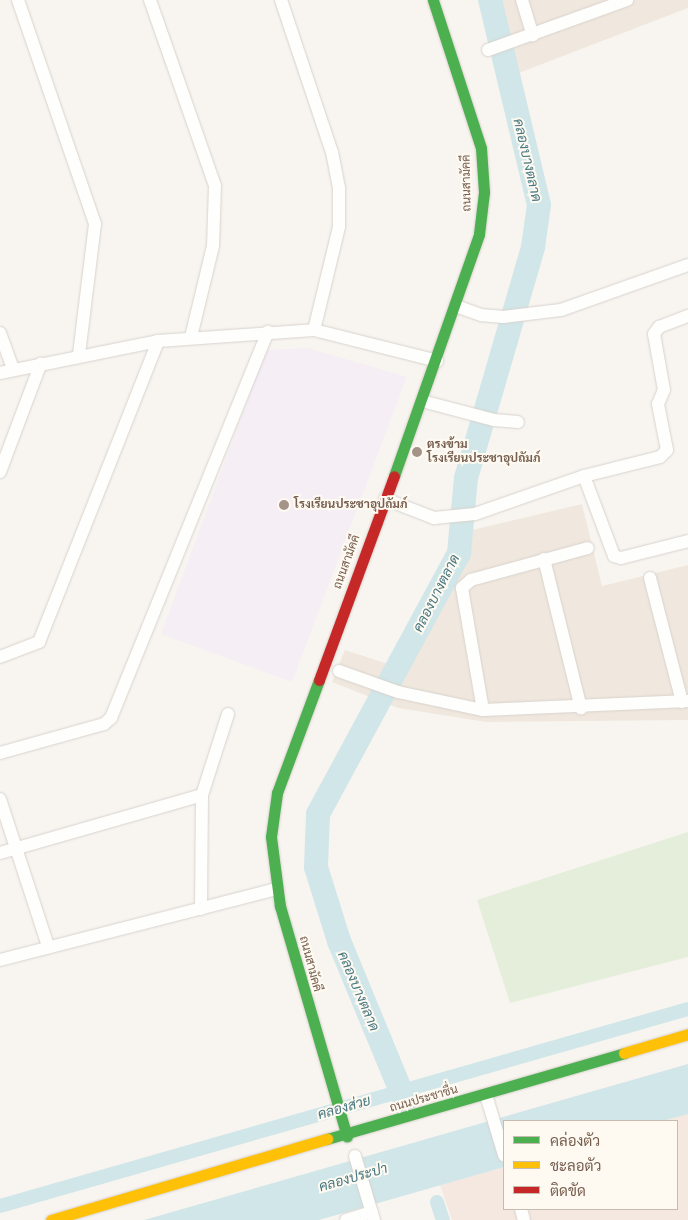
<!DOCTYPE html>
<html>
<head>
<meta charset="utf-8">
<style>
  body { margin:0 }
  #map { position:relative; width:688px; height:1220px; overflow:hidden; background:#f8f5f0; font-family:Roboto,Sarabun,sans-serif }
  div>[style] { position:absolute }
  .residential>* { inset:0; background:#f0e8de }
  .commercial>* { inset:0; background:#f5e8e1 }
  .education>* { inset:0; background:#f5eef5 }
  .green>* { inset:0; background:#e5eedb }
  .water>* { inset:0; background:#d1e6e8 }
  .canal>* { height:14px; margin:-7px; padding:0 7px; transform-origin:7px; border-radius:7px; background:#d1e6e8 }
  .river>* { height:24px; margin:-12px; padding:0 12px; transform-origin:12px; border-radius:12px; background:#d1e6e8 }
  .roads { filter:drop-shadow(0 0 1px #d8d2cd) drop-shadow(0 0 1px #d8d2cd) }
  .street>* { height:12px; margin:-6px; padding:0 6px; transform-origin:6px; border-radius:6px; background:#fefefd }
  .fast>* { height:11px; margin:-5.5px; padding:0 5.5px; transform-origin:5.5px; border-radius:5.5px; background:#4caf50 }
  .slow>* { height:11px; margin:-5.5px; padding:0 5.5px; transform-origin:5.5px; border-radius:5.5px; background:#ffc107 }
  .jam>* { height:11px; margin:-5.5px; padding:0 5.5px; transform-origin:5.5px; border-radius:5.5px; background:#c62828 }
  .dots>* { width:14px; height:14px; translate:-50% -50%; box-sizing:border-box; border:2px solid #fefaf2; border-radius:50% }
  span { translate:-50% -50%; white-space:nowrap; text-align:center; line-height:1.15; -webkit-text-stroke:4px #fefaf2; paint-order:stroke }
  .street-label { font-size:12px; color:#765e4f }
  .poi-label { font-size:12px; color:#765e4f; font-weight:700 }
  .left { translate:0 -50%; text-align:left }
  .water-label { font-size:14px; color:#477781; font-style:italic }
  .legend { position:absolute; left:503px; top:1120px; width:175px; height:90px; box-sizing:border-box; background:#fefaf2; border:1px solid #c8bcb1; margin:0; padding:6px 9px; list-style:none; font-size:15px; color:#765e4f }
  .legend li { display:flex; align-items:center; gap:10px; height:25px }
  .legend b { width:25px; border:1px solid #c8bcb1 }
</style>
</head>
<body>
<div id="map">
  <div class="residential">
    <div style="clip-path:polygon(490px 0,688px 0,688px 8px,511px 76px)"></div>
    <div style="clip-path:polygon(582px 504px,602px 586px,688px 565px,688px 720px,486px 722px,398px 708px,332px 682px,345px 650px,407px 670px,469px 553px,468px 531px)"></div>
  </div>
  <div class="commercial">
    <div style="clip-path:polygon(688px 1114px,688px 1220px,452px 1220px,440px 1185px,504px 1167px,504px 1209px,677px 1209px,677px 1121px,663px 1121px)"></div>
  </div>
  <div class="education">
    <div style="clip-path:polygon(308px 348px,407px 377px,292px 682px,161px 634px,266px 350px)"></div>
  </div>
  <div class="green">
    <div style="clip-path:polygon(688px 832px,688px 957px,510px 1003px,477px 900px)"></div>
  </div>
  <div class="water">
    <div style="clip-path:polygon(688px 1064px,688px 1114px,663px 1121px,504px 1121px,504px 1167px,319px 1220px,144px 1220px)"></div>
  </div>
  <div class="canal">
    <div style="left:437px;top:1202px;width:19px;rotate:72deg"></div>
    <div style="left:0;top:1206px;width:716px;rotate:-15.98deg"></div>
  </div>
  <div class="river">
    <div style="left:405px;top:1101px;width:173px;rotate:-112.4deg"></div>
    <div style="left:339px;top:941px;width:77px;rotate:-107.3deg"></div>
    <div style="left:316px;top:867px;width:53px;rotate:-87.8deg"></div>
    <div style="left:318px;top:814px;width:297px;rotate:-61.6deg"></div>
    <div style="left:459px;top:553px;width:75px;rotate:-84.7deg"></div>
    <div style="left:466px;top:478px;width:241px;rotate:-73.8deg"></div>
    <div style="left:533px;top:247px;width:42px;rotate:-81.9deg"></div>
    <div style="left:539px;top:205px;width:211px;rotate:-103.4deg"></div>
  </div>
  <div class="roads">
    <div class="street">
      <div style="left:18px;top:0;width:237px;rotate:71deg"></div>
      <div style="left:95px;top:224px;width:132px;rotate:97deg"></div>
      <div style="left:150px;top:0;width:197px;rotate:70.7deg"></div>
      <div style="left:215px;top:186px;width:60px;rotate:91.9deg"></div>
      <div style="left:213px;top:246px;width:94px;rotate:103.6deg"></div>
      <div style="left:281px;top:0;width:160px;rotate:71.5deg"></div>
      <div style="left:332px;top:152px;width:37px;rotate:79deg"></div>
      <div style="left:339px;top:188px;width:39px;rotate:90deg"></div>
      <div style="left:339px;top:227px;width:106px;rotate:103.6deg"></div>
      <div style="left:522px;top:0;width:37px;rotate:73deg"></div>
      <div style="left:488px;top:50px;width:148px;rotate:-19.8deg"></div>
      <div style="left:456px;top:306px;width:27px;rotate:20deg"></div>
      <div style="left:481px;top:315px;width:22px;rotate:5deg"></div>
      <div style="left:503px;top:317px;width:58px;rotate:-6.9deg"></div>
      <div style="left:561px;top:310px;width:135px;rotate:-19.5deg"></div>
      <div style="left:0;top:333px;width:38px;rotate:70deg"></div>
      <div style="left:0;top:373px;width:161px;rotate:-11.4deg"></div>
      <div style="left:158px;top:341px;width:156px;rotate:-4deg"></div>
      <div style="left:314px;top:330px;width:127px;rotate:14.1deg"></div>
      <div style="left:422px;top:401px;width:74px;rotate:14.8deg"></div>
      <div style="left:494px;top:420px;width:24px;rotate:5deg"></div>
      <div style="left:0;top:472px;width:116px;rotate:-69.4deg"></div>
      <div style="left:584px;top:476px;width:85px;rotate:69.4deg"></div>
      <div style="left:614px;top:556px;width:7px;rotate:16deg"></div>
      <div style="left:621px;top:558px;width:69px;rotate:-14.2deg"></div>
      <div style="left:385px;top:499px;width:53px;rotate:21.2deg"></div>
      <div style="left:434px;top:518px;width:41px;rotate:-5.6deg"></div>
      <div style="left:475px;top:514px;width:115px;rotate:-19.2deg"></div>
      <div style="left:584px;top:476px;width:78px;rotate:-14deg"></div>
      <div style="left:660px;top:457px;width:10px;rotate:-45deg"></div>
      <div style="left:667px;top:450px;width:47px;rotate:-101.1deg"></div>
      <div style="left:658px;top:404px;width:15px;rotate:-67deg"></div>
      <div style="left:664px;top:390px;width:57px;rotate:-100.1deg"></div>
      <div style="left:654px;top:334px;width:9px;rotate:-54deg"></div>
      <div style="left:659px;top:327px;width:31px;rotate:-21deg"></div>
      <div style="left:544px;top:559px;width:154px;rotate:76.1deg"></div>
      <div style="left:650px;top:578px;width:128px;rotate:75.5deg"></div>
      <div style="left:0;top:657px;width:42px;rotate:-21deg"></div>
      <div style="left:39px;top:642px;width:324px;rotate:-68.4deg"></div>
      <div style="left:339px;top:671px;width:63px;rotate:19.6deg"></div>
      <div style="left:398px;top:692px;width:87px;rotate:12deg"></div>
      <div style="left:483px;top:710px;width:205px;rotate:-2.5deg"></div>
      <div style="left:483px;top:710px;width:124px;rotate:-99.8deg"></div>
      <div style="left:462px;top:588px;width:12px;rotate:-42deg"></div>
      <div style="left:471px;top:580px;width:121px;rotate:-15.3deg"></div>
      <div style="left:0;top:753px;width:108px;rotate:-15.6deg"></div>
      <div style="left:104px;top:724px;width:9px;rotate:-41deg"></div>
      <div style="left:111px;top:718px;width:417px;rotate:-67.9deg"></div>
      <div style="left:0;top:799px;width:155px;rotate:71.9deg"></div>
      <div style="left:0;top:853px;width:210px;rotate:-16deg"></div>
      <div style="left:201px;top:909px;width:114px;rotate:-89.5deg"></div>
      <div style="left:202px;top:795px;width:85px;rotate:-72.2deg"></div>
      <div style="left:0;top:960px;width:286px;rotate:-14.4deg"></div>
      <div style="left:486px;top:1095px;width:63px;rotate:73.3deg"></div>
      <div style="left:355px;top:1156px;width:67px;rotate:73.5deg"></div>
      <div style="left:521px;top:1209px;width:11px;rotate:75deg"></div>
      <div style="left:346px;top:1220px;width:27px;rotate:-17deg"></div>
    </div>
    <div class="fast">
      <div style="left:394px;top:476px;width:256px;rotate:-70.6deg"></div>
      <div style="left:479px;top:234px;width:42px;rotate:-83.2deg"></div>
      <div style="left:484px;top:192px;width:44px;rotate:-93.9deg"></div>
      <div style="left:481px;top:148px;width:156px;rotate:-108deg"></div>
      <div style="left:319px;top:680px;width:121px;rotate:110.4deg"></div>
      <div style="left:277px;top:793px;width:44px;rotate:97.8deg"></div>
      <div style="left:271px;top:837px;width:70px;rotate:82.6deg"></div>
      <div style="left:280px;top:906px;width:240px;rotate:73.8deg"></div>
      <div style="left:327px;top:1139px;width:309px;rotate:-16.1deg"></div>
    </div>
    <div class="slow">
      <div style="left:624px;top:1053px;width:67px;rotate:-16.5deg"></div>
      <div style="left:51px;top:1220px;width:288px;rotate:-16.4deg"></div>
    </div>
    <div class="jam">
      <div style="left:319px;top:680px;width:217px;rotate:-69.8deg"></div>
    </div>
  </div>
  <div class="dots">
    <div style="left:417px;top:452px;background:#a49387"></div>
    <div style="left:284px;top:505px;background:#a49387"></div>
  </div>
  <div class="street-label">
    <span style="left:467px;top:183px;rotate:-91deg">ถนนสามัคคี</span>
    <span style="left:347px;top:562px;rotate:-70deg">ถนนสามัคคี</span>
    <span style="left:310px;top:964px;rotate:75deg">ถนนสามัคคี</span>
    <span style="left:424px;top:1099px;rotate:-16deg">ถนนประชาชื่น</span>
  </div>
  <div class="poi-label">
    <span class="left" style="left:427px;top:452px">ตรงข้าม<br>โรงเรียนประชาอุปถัมภ์</span>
    <span class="left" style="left:294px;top:505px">โรงเรียนประชาอุปถัมภ์</span>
  </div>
  <div class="water-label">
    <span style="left:528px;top:160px;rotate:77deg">คลองบางตลาด</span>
    <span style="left:436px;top:593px;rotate:-63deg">คลองบางตลาด</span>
    <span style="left:359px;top:991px;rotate:67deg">คลองบางตลาด</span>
    <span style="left:344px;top:1107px;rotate:-16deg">คลองส่วย</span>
    <span style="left:353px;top:1177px;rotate:-16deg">คลองประปา</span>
  </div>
  <ul class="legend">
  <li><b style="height:6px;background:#4caf50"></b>คล่องตัว</li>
  <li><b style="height:6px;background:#ffc107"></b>ชะลอตัว</li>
  <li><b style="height:6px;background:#c62828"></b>ติดขัด</li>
  </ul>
</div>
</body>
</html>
